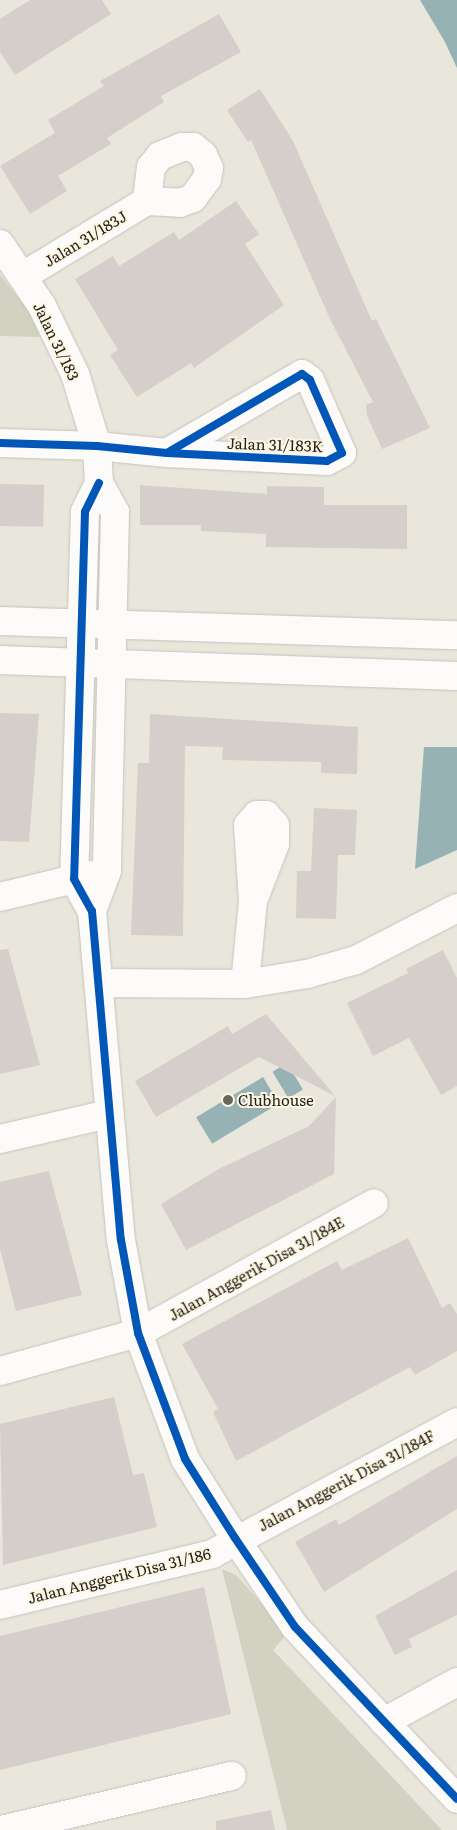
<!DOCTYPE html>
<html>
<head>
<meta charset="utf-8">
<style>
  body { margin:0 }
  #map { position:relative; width:457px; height:1830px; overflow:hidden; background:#e9e6dc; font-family:Literata,serif }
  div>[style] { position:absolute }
  .green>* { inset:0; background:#d2d2c2 }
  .water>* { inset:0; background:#97b2b4; transform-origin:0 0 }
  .building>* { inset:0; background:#d6cecb; transform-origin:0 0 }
  .roads { filter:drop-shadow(0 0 1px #c5c3bb) drop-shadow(0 0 1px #c5c3bb) }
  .minor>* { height:28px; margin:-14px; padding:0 14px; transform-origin:14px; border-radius:14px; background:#fcfbfa }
  .cycleway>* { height:8px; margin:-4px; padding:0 4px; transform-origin:4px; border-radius:4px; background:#0057b8 }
  .dots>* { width:14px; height:14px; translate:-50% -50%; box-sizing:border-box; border:2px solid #fdf6e3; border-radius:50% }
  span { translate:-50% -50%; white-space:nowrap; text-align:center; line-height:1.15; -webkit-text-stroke:4px #fdf6e3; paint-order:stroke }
  .street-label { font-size:15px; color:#23211a }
  .poi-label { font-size:15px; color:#23211a }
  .left { translate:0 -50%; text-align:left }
</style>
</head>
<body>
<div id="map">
  <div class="green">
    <div style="clip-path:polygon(0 275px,27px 308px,40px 337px,0 336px)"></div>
    <div style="clip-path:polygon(222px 1569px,236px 1575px,283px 1628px,287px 1634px,273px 1650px,442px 1830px,287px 1830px)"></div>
  </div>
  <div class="water">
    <div style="clip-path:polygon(420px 0,457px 0,457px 68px,445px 42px)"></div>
    <div style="clip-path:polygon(424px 747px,457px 747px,457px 850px,415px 869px)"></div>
    <div style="left:287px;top:1063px;width:31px;height:17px;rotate:59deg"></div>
    <div style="left:263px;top:1077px;width:31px;height:78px;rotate:59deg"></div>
  </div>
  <div class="building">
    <div style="clip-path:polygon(30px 0,102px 0,111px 14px,15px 75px,0 52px,0 19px)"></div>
    <div style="clip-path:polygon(219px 14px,241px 52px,161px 96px,164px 102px,107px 138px,111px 144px,58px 176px,67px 191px,30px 214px,0 166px,55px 133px,48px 120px,104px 86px,100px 81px)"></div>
    <div style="clip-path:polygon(260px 89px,293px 141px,372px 321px,376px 319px,430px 428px,382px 449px,367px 416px,366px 405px,373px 402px,330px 319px,251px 140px,248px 142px,227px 110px)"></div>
    <div style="clip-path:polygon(236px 201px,259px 234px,245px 244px,284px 305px,194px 368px,191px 363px,137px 397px,110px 355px,118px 350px,75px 279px,113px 256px,119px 266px,174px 232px,179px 240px)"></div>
    <div style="left:0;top:484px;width:44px;height:42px;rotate:1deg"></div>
    <div style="clip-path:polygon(140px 485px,267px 494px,267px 486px,324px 487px,324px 505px,407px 505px,407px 549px,266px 547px,266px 534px,201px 531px,201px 525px,140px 525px)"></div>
    <div style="clip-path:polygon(0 713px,39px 714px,29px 842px,0 841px)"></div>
    <div style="clip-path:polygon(150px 714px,358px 727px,357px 774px,321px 773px,321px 762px,222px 760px,223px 747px,185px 746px,183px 936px,131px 935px,138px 763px,149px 763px)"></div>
    <div style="clip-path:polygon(314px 808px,357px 810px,355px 855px,338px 855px,336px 919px,296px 918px,297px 871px,311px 871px)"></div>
    <div style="clip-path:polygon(8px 949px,40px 1065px,0 1074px,0 950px)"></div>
    <div style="clip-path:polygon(443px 950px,457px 978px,457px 1086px,441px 1095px,409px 1038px,373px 1056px,347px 1003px,408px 973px,406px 969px)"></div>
    <div style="clip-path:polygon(266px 1014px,335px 1096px,259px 1057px,156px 1117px,135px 1081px,228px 1026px,232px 1034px)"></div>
    <div style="clip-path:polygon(336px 1097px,334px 1174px,186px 1250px,161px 1204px,217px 1170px,309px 1126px)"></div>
    <div style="clip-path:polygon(49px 1171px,82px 1295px,16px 1311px,0 1249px,0 1182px)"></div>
    <div style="clip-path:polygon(408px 1238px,442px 1308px,450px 1303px,457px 1314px,457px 1351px,415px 1375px,410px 1367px,236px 1461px,213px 1412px,218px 1409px,182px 1344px,337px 1261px,342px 1270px)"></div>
    <div style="clip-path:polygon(114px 1397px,133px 1475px,144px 1473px,157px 1527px,3px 1565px,0 1424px)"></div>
    <div style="clip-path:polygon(457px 1456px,457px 1509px,324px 1592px,295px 1542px,336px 1519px,339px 1525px)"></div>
    <div style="clip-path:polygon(457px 1570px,457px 1615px,409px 1639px,412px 1647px,395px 1655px,375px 1616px)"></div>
    <div style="clip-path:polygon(204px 1587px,231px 1714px,0 1770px,0 1636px)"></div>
    <div style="clip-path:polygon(271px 1810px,275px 1830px,216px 1830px,216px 1821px)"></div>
  </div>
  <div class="roads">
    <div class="minor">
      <div style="left:0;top:244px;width:75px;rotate:55.9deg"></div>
      <div style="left:42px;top:306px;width:76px;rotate:64.1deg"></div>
      <div style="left:75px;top:374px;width:75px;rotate:73deg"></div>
      <div style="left:97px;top:446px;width:37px;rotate:87deg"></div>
      <div style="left:99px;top:483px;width:33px;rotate:61deg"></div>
      <div style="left:115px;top:512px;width:359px;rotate:91.3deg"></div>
      <div style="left:107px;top:871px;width:43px;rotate:110.6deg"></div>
      <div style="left:23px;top:276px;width:145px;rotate:-31.2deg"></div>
      <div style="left:147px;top:201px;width:33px;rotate:3deg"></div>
      <div style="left:180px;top:203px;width:14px;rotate:-21deg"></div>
      <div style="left:193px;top:198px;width:24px;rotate:-54deg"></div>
      <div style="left:207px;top:179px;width:11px;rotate:-80deg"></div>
      <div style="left:209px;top:168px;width:14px;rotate:-115deg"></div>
      <div style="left:203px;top:155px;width:13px;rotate:-141deg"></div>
      <div style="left:193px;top:147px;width:11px;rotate:180deg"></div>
      <div style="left:182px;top:147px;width:24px;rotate:158deg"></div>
      <div style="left:160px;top:156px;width:14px;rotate:129deg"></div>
      <div style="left:151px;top:167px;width:34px;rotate:97deg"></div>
      <div style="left:0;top:443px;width:97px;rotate:1.8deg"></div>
      <div style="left:97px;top:446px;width:70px;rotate:5.7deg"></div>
      <div style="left:167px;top:453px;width:160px;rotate:2.9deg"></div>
      <div style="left:327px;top:461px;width:17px;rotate:-28deg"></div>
      <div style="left:342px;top:453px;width:80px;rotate:-113.7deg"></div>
      <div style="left:310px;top:380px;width:10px;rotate:-143deg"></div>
      <div style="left:302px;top:374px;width:156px;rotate:149.7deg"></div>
      <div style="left:99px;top:483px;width:32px;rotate:116deg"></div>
      <div style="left:85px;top:512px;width:367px;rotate:91.7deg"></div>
      <div style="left:74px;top:879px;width:37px;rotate:61deg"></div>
      <div style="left:92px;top:911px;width:330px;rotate:85deg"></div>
      <div style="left:121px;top:1240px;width:95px;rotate:79.6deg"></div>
      <div style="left:138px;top:1333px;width:134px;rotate:69.5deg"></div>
      <div style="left:185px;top:1459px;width:93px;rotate:57.7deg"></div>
      <div style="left:235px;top:1538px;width:107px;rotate:56deg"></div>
      <div style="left:295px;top:1627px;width:236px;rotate:46.7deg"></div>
      <div style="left:0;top:621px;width:457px;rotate:1.8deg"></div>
      <div style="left:0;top:660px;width:457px;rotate:2deg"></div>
      <div style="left:0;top:897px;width:94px;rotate:-13.6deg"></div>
      <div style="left:99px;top:983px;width:146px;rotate:0.4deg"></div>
      <div style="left:245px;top:984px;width:63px;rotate:-9.2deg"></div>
      <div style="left:307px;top:974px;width:51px;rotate:-15.9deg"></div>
      <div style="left:356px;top:960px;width:114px;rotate:-27.2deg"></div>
      <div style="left:245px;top:984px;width:83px;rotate:-84.5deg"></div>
      <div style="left:253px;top:901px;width:76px;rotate:-93.8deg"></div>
      <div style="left:248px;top:825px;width:13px;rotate:-48deg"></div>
      <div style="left:257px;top:815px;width:9px"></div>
      <div style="left:266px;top:815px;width:13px;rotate:48deg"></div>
      <div style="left:275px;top:825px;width:19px;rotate:90deg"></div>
      <div style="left:275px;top:844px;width:61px;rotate:111.1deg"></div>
      <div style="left:0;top:1139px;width:111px;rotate:-13deg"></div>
      <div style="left:0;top:1371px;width:143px;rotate:-15.4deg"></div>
      <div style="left:138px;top:1333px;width:269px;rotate:-28.8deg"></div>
      <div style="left:0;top:1605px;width:218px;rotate:-13.5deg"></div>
      <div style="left:212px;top:1554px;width:278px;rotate:-28.3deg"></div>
      <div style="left:384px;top:1722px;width:83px;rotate:-28.7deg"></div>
      <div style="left:1px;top:1830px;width:237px;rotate:-13.2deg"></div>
    </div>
  </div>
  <div class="cycleway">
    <div style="left:0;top:443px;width:97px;rotate:1.8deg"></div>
    <div style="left:97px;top:446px;width:70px;rotate:5.7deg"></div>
    <div style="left:167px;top:453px;width:160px;rotate:2.9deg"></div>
    <div style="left:327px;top:461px;width:17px;rotate:-28deg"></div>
    <div style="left:342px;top:453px;width:80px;rotate:-113.7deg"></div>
    <div style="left:310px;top:380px;width:10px;rotate:-143deg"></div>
    <div style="left:302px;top:374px;width:156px;rotate:149.7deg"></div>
    <div style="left:99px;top:483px;width:32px;rotate:116deg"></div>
    <div style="left:85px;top:512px;width:367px;rotate:91.7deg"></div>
    <div style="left:74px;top:879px;width:37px;rotate:61deg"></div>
    <div style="left:92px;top:911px;width:330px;rotate:85deg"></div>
    <div style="left:121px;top:1240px;width:95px;rotate:79.6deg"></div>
    <div style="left:138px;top:1333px;width:134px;rotate:69.5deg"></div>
    <div style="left:185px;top:1459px;width:93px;rotate:57.7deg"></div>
    <div style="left:235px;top:1538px;width:107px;rotate:56deg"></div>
    <div style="left:295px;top:1627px;width:236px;rotate:46.7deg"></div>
  </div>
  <div class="dots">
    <div style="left:228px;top:1100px;background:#68665e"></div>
  </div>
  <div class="street-label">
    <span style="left:85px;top:238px;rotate:-31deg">Jalan 31/183J</span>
    <span style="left:57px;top:341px;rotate:64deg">Jalan 31/183</span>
    <span style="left:275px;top:444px;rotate:2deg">Jalan 31/183K</span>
    <span style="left:256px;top:1268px;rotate:-29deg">Jalan Anggerik Disa 31/184E</span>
    <span style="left:346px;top:1480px;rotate:-28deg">Jalan Anggerik Disa 31/184F</span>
    <span style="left:119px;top:1575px;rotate:-14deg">Jalan Anggerik Disa 31/186</span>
  </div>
  <div class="poi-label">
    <span class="left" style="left:238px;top:1100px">Clubhouse</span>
  </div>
</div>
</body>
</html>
